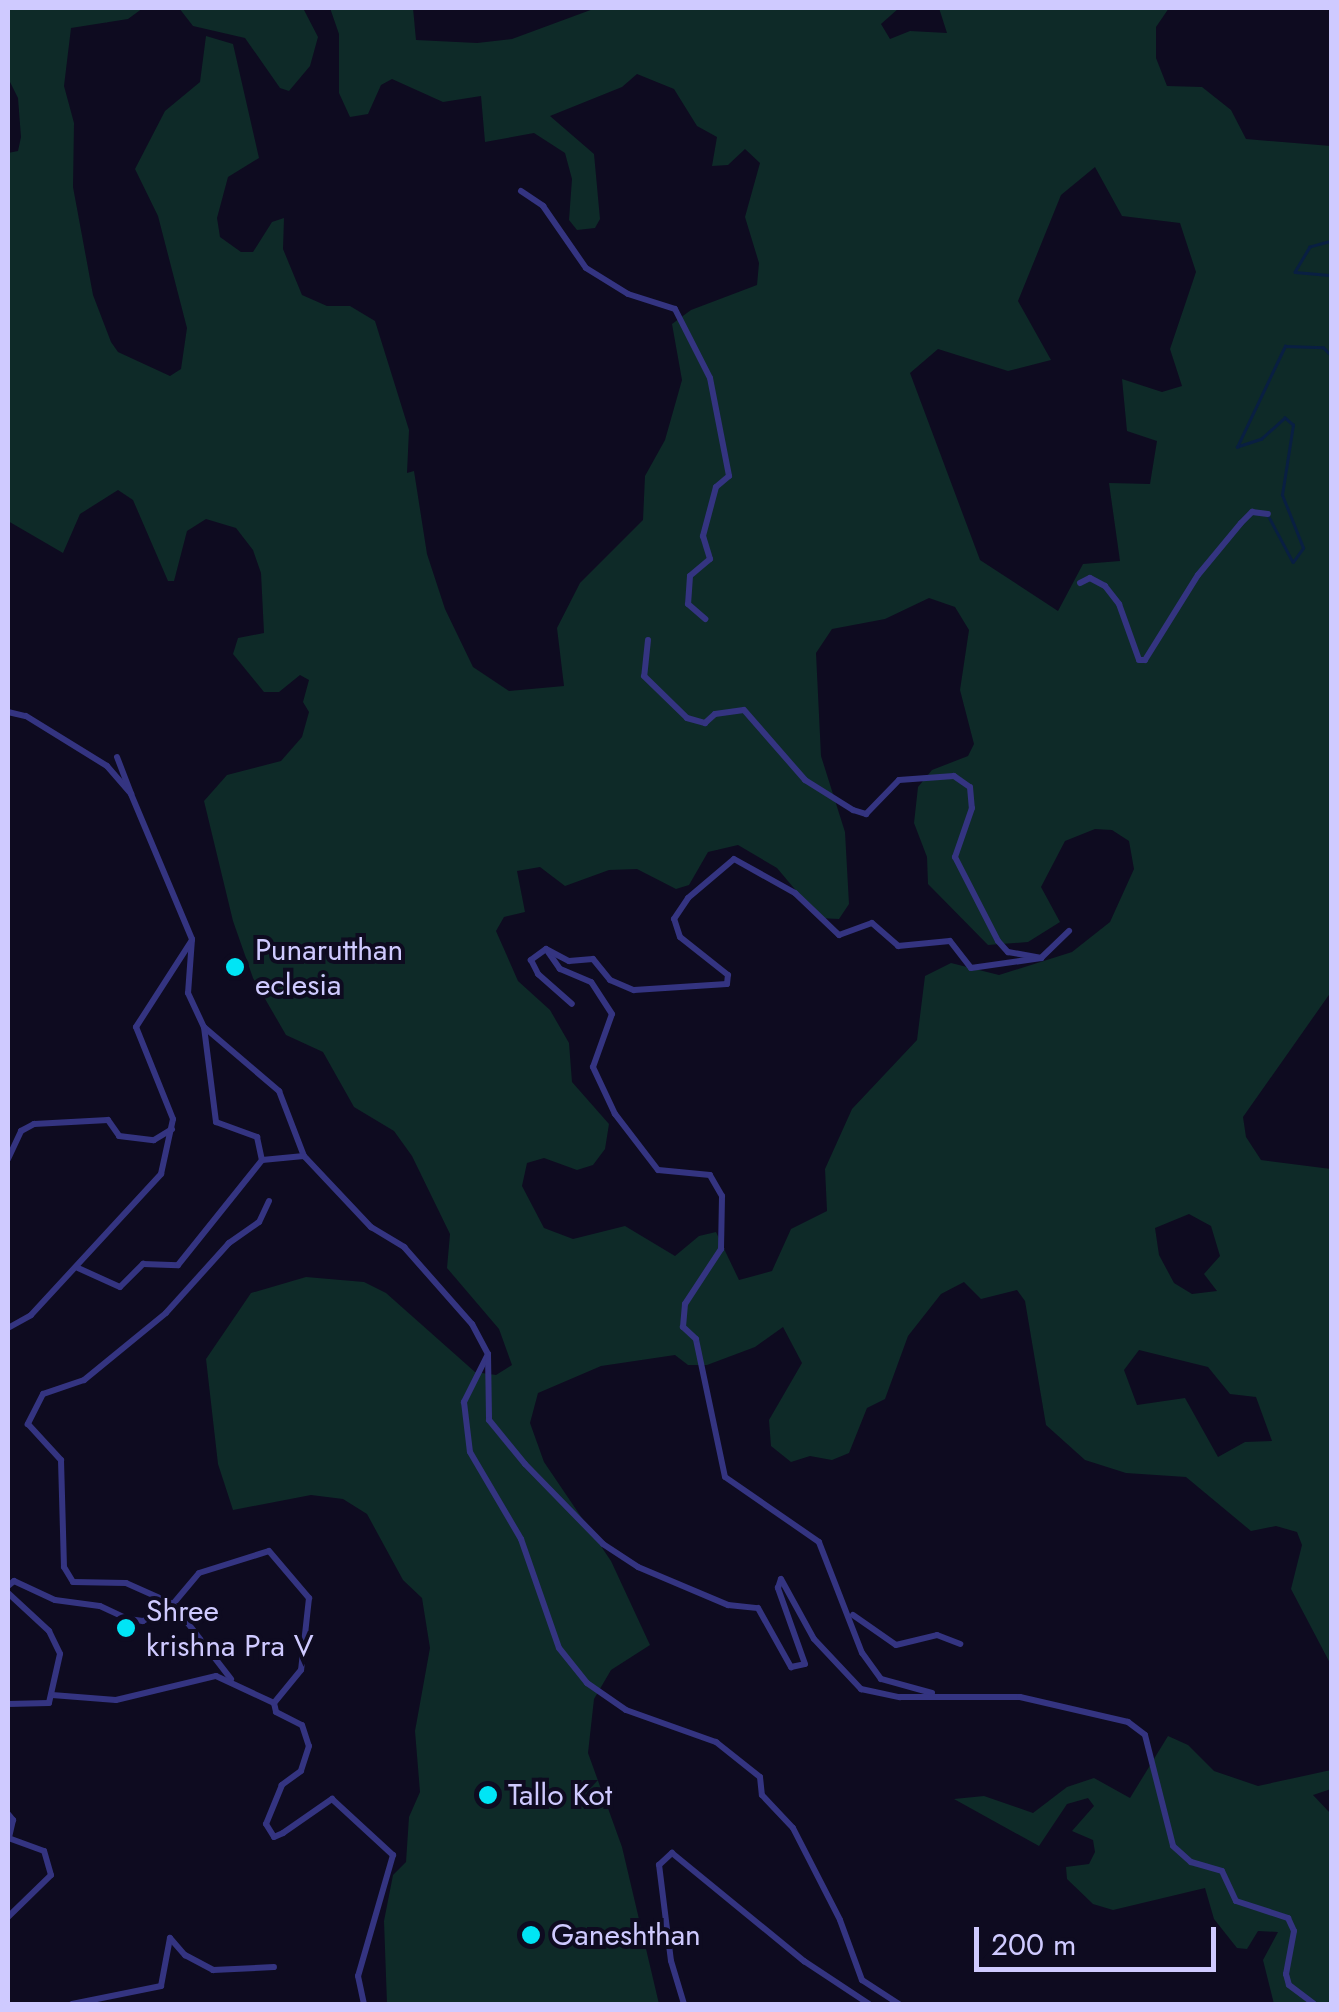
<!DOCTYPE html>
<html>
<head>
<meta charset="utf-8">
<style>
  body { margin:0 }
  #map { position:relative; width:1339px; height:2012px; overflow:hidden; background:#0e0b20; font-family:Jost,sans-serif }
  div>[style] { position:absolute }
  .green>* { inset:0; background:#0e2a28 }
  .stream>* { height:2.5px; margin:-1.25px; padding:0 1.25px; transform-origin:1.25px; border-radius:1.25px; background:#091f42 }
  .street>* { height:6px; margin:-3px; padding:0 3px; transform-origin:3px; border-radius:3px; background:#343481 }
  .dots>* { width:28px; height:28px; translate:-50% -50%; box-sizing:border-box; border:5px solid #0e0b20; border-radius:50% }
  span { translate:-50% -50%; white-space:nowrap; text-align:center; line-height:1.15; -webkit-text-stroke:8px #0e0b20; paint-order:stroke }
  .poi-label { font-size:30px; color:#cfcaff }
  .left { translate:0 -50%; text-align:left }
  .frame { position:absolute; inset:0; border:10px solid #cfcaff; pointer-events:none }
  .scale { position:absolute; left:974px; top:1927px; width:242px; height:45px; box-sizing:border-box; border:5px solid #cfcaff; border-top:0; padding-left:12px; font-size:30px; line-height:35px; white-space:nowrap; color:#cfcaff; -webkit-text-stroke:8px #0e0b20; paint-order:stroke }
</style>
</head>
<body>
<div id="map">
  <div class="green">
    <div style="clip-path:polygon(evenodd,8px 8px,143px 8px,128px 19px,71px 28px,64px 86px,74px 123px,73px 187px,93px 295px,111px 342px,118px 352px,170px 376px,181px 369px,187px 328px,158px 216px,135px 169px,165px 111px,200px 82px,206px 36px,233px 44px,259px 158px,228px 177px,217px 218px,220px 237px,241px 252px,253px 252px,272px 222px,284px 218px,283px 249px,302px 295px,327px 306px,350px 306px,375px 321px,409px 430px,407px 473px,414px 471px,427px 554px,445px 609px,473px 667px,509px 691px,564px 686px,557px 628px,580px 583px,643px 520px,645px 476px,665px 440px,682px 380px,672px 324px,691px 310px,757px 285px,759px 263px,745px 217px,760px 163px,745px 149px,728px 165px,712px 166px,717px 137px,697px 126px,674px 89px,637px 74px,622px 87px,550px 116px,594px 154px,600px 219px,595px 228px,577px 230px,569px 220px,572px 179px,565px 153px,534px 133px,485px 142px,481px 96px,443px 102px,392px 79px,381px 85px,368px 114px,350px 117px,339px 93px,339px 34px,330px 8px,413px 8px,416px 40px,477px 43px,512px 39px,596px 8px,899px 8px,881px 24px,890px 39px,910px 31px,947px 33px,939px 8px,1169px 8px,1156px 27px,1156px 58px,1167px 86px,1202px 87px,1231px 110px,1246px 139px,1331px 146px,1331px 992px,1243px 1117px,1246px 1137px,1261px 1160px,1331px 1169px,1331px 1665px,1291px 1589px,1302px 1545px,1297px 1532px,1276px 1526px,1251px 1531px,1186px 1477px,1126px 1473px,1085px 1460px,1046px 1425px,1025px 1301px,1017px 1290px,981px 1299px,964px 1282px,941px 1294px,908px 1336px,885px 1399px,867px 1408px,849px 1453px,832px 1460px,810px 1456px,791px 1462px,771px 1446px,769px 1420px,802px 1363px,783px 1327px,755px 1347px,707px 1365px,688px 1365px,675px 1355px,601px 1366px,538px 1393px,530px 1423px,544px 1462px,611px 1561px,650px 1645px,611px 1670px,594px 1699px,588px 1753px,622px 1847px,659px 2004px,387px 2004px,384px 1921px,393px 1875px,406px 1862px,409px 1817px,420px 1792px,415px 1731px,430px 1648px,422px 1598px,403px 1580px,367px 1514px,343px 1499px,311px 1495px,233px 1510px,218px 1464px,206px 1359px,251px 1293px,306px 1277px,364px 1282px,386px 1293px,475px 1372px,496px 1375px,512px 1365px,499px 1329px,447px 1268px,450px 1234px,412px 1156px,394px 1131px,354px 1107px,323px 1052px,286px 1035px,253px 978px,233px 921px,204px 801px,227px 775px,281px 761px,302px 737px,309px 712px,303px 702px,309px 680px,300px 675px,279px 692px,264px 692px,233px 654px,238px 638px,264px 633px,261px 573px,253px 550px,236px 528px,206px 519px,187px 531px,174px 581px,168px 581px,133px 500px,118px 490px,80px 514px,63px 553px,8px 521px,8px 153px,18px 151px,21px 137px,18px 98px,8px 78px,8px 8px,1095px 167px,1122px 216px,1180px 223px,1196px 272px,1170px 349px,1182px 386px,1162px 392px,1122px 379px,1127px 431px,1157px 441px,1150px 484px,1109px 483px,1120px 561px,1083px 564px,1058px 611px,980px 560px,910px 373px,938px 349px,1008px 371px,1051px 360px,1018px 301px,1061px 195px,1095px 167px,8px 8px,929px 598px,955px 607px,969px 630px,960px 690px,974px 744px,968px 756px,932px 770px,918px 787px,914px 823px,927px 857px,928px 884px,988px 945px,1028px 942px,1060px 922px,1041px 887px,1065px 841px,1095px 829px,1112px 830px,1129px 841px,1134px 869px,1110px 922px,1072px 952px,999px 975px,951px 963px,925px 976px,917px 1040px,852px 1109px,825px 1169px,827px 1211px,791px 1229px,772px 1271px,739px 1280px,716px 1232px,699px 1236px,675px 1256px,625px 1226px,573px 1239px,544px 1228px,522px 1186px,527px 1163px,544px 1158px,577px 1170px,593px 1165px,605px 1149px,609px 1124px,572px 1082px,569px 1043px,550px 1010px,518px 981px,496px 931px,504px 917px,525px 912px,517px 871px,540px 867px,565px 886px,609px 870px,637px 869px,676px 889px,689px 885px,708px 852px,738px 845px,777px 868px,819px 918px,839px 919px,849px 904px,845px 832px,821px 756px,816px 653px,832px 629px,885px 619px,929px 598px,8px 8px,1189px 1214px,1211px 1226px,1220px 1256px,1204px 1274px,1217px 1291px,1192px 1294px,1174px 1283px,1159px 1255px,1155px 1228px,1189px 1214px,8px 8px,1139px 1350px,1208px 1367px,1230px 1394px,1256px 1397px,1272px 1441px,1245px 1442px,1218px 1457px,1185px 1398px,1137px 1405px,1124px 1370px,1139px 1350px)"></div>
    <div style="clip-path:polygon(179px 8px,303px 8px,318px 37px,310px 66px,289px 91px,280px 88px,245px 38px,193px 26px)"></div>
    <div style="clip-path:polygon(1168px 1736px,1188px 1745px,1214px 1771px,1258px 1786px,1331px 1770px,1331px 1789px,1313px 1795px,1331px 1814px,1331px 2004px,1274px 2004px,1263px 1960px,1278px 1932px,1258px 1931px,1247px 1949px,1237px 1948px,1214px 1919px,1205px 1888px,1113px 1910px,1093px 1904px,1067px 1879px,1066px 1867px,1089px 1864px,1095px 1852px,1093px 1840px,1072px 1831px,1094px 1806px,1088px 1798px,1067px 1804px,1039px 1846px,954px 1799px,984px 1796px,1033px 1813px,1067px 1787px,1094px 1778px,1130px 1798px)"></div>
  </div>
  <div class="stream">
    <div style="left:1332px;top:241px;width:23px;rotate:165deg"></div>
    <div style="left:1310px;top:247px;width:29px;rotate:121deg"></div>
    <div style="left:1295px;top:272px;width:37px;rotate:5deg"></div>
    <div style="left:1268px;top:515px;width:53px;rotate:62deg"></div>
    <div style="left:1293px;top:562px;width:17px;rotate:-54deg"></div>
    <div style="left:1303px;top:548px;width:57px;rotate:-111.6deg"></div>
    <div style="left:1282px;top:495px;width:71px;rotate:-81.1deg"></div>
    <div style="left:1293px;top:425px;width:11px;rotate:-139deg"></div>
    <div style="left:1285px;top:418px;width:31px;rotate:138deg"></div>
    <div style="left:1262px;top:439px;width:26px;rotate:162deg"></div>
    <div style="left:1237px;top:447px;width:112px;rotate:-64.6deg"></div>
    <div style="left:1285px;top:346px;width:38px;rotate:2deg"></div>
    <div style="left:1323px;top:347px;width:13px;rotate:45deg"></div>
  </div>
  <div class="street">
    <div style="left:521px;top:191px;width:27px;rotate:34deg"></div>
    <div style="left:543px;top:206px;width:75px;rotate:55.3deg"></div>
    <div style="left:586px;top:268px;width:49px;rotate:31.8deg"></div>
    <div style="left:628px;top:294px;width:49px;rotate:17.7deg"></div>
    <div style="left:675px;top:309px;width:77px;rotate:63.1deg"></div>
    <div style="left:710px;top:378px;width:100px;rotate:79deg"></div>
    <div style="left:729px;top:476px;width:17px;rotate:140deg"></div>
    <div style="left:716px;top:487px;width:51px;rotate:104.9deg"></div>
    <div style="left:703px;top:536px;width:24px;rotate:73deg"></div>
    <div style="left:710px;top:559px;width:26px;rotate:140deg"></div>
    <div style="left:690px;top:576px;width:28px;rotate:94deg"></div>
    <div style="left:688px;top:604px;width:23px;rotate:41deg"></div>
    <div style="left:1080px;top:583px;width:11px;rotate:-27deg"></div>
    <div style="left:1090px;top:578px;width:17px;rotate:28deg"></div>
    <div style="left:1105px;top:586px;width:23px;rotate:52deg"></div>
    <div style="left:1119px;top:604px;width:59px;rotate:70.3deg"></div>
    <div style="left:1139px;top:660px;width:6px"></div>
    <div style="left:1145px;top:660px;width:100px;rotate:-58.1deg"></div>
    <div style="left:1198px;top:575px;width:67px;rotate:-50.4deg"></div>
    <div style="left:1241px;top:523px;width:16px;rotate:-45deg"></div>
    <div style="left:1252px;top:512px;width:16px;rotate:7deg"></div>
    <div style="left:648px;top:640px;width:36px;rotate:96deg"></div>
    <div style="left:644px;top:676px;width:60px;rotate:44.3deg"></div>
    <div style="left:687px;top:718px;width:19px;rotate:16deg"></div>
    <div style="left:705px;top:723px;width:13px;rotate:-42deg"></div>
    <div style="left:715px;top:714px;width:29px;rotate:-8deg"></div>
    <div style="left:744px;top:710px;width:93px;rotate:48.9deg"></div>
    <div style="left:805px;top:780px;width:57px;rotate:32deg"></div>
    <div style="left:853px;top:810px;width:14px;rotate:17deg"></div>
    <div style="left:866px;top:814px;width:47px;rotate:-45.9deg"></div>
    <div style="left:899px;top:780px;width:55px;rotate:-4.2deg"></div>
    <div style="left:954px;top:776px;width:19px;rotate:35deg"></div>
    <div style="left:970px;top:787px;width:21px;rotate:85deg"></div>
    <div style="left:972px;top:808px;width:52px;rotate:109.1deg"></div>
    <div style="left:955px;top:857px;width:94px;rotate:62.9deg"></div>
    <div style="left:998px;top:941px;width:15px;rotate:48deg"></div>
    <div style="left:1008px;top:952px;width:34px;rotate:10deg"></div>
    <div style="left:1041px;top:958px;width:39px;rotate:-44deg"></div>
    <div style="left:8px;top:712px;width:18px;rotate:13deg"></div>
    <div style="left:26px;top:716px;width:95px;rotate:31.7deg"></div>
    <div style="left:107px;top:766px;width:37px;rotate:49deg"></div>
    <div style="left:131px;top:794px;width:157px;rotate:67.2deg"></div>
    <div style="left:192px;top:939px;width:54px;rotate:94.2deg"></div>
    <div style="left:188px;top:993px;width:38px;rotate:65deg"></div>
    <div style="left:204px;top:1027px;width:99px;rotate:40.5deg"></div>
    <div style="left:279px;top:1091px;width:70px;rotate:69deg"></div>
    <div style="left:304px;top:1156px;width:98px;rotate:46.7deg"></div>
    <div style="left:371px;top:1227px;width:39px;rotate:31deg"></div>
    <div style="left:404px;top:1247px;width:103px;rotate:48.6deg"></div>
    <div style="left:472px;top:1324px;width:34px;rotate:62deg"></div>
    <div style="left:488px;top:1354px;width:54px;rotate:116.6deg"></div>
    <div style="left:464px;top:1402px;width:50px;rotate:83.2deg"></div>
    <div style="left:470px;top:1452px;width:101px;rotate:59.6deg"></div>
    <div style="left:521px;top:1539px;width:115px;rotate:70.8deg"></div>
    <div style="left:559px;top:1648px;width:45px;rotate:51.3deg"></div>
    <div style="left:587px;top:1683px;width:47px;rotate:34.7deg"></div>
    <div style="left:626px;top:1710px;width:96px;rotate:19.6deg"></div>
    <div style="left:716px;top:1742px;width:56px;rotate:38.5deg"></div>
    <div style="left:760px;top:1777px;width:18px;rotate:84deg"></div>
    <div style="left:762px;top:1795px;width:45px;rotate:46.8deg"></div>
    <div style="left:793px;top:1828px;width:103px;rotate:62.9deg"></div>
    <div style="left:840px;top:1920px;width:64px;rotate:69.9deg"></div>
    <div style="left:862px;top:1980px;width:44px;rotate:33deg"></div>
    <div style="left:117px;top:757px;width:39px;rotate:69deg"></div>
    <div style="left:546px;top:949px;width:19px;rotate:144deg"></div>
    <div style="left:531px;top:960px;width:16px;rotate:63deg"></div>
    <div style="left:538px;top:974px;width:45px;rotate:41.4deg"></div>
    <div style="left:204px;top:1027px;width:96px;rotate:82.8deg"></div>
    <div style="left:216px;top:1122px;width:44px;rotate:20.1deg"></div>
    <div style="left:257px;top:1137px;width:24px;rotate:78deg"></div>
    <div style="left:8px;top:1159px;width:31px;rotate:-65deg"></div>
    <div style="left:21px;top:1131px;width:15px;rotate:-28deg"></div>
    <div style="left:34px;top:1124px;width:74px;rotate:-3.1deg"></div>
    <div style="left:108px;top:1120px;width:19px;rotate:55deg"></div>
    <div style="left:119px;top:1136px;width:35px;rotate:7deg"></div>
    <div style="left:154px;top:1140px;width:21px;rotate:-31deg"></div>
    <div style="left:269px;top:1201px;width:23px;rotate:115deg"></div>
    <div style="left:259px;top:1222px;width:37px;rotate:145deg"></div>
    <div style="left:229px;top:1243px;width:94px;rotate:132deg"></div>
    <div style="left:166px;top:1313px;width:106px;rotate:140.7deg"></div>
    <div style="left:84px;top:1380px;width:43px;rotate:161.1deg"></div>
    <div style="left:43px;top:1394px;width:34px;rotate:117deg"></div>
    <div style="left:28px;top:1424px;width:49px;rotate:47.5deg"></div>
    <div style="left:61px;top:1460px;width:107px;rotate:88.4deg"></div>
    <div style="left:64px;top:1567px;width:17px;rotate:59deg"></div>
    <div style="left:73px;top:1582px;width:53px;rotate:1.1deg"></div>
    <div style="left:126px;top:1583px;width:51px;rotate:24.1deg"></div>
    <div style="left:173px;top:1604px;width:40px;rotate:-50deg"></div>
    <div style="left:199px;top:1573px;width:73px;rotate:-17.4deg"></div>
    <div style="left:269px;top:1551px;width:62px;rotate:49.6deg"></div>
    <div style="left:309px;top:1598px;width:72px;rotate:96.3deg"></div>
    <div style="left:301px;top:1670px;width:43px;rotate:129.3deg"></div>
    <div style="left:274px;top:1703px;width:9px;rotate:77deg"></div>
    <div style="left:276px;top:1712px;width:29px;rotate:27deg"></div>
    <div style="left:302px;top:1725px;width:22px;rotate:72deg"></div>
    <div style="left:309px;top:1746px;width:26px;rotate:108deg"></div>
    <div style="left:301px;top:1771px;width:24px;rotate:144deg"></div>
    <div style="left:282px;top:1785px;width:42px;rotate:112.3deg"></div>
    <div style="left:266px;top:1824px;width:15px;rotate:58deg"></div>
    <div style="left:274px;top:1837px;width:10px;rotate:-24deg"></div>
    <div style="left:283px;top:1833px;width:60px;rotate:-34.8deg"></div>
    <div style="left:332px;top:1799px;width:83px;rotate:42.6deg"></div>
    <div style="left:393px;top:1855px;width:126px;rotate:106.1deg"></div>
    <div style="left:358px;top:1976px;width:29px;rotate:78deg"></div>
    <div style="left:78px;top:1268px;width:46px;rotate:24.3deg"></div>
    <div style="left:120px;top:1287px;width:33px;rotate:-45deg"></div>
    <div style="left:143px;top:1264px;width:35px;rotate:2deg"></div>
    <div style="left:178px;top:1265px;width:134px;rotate:-51.3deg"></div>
    <div style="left:262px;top:1160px;width:42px;rotate:-5.4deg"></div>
    <div style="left:8px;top:1328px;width:26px;rotate:-29deg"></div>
    <div style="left:31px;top:1315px;width:192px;rotate:-47.3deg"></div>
    <div style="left:161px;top:1174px;width:56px;rotate:-77.7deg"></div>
    <div style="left:173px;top:1119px;width:99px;rotate:-111.9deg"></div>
    <div style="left:136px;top:1027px;width:103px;rotate:-57.2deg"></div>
    <div style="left:488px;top:1354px;width:66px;rotate:89.1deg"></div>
    <div style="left:489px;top:1420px;width:57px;rotate:50.7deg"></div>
    <div style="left:525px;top:1464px;width:112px;rotate:45.7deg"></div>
    <div style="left:603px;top:1544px;width:42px;rotate:33.3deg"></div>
    <div style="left:638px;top:1567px;width:98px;rotate:22.9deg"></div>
    <div style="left:728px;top:1605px;width:30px;rotate:6deg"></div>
    <div style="left:758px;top:1608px;width:68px;rotate:60.8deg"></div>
    <div style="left:791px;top:1667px;width:14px;rotate:-12deg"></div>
    <div style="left:805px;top:1664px;width:81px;rotate:-109.6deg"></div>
    <div style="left:778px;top:1588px;width:9px;rotate:-72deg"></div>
    <div style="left:781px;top:1579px;width:68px;rotate:61.2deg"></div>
    <div style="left:814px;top:1639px;width:69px;rotate:46.8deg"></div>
    <div style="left:861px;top:1689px;width:40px;rotate:12deg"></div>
    <div style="left:900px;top:1697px;width:120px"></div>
    <div style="left:1020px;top:1697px;width:111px;rotate:13deg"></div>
    <div style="left:1128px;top:1722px;width:21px;rotate:37deg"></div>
    <div style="left:1145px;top:1735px;width:114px;rotate:75.8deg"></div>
    <div style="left:1173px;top:1846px;width:24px;rotate:42deg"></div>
    <div style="left:1191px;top:1862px;width:32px;rotate:16deg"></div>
    <div style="left:1222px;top:1871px;width:33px;rotate:65deg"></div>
    <div style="left:1236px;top:1901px;width:55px;rotate:18.1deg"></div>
    <div style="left:1288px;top:1918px;width:14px;rotate:65deg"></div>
    <div style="left:1294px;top:1931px;width:44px;rotate:100.5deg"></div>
    <div style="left:1286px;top:1974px;width:11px;rotate:75deg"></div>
    <div style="left:1289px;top:1985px;width:31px;rotate:37deg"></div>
    <div style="left:8px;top:1586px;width:8px;rotate:-40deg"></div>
    <div style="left:14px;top:1581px;width:45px;rotate:24.9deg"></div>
    <div style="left:55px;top:1600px;width:45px;rotate:7.6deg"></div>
    <div style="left:100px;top:1606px;width:31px;rotate:25deg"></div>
    <div style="left:128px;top:1619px;width:15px;rotate:8deg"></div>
    <div style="left:143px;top:1621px;width:34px;rotate:-30deg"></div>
    <div style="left:173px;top:1604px;width:95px;rotate:52.3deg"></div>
    <div style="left:8px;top:1593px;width:56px;rotate:42.8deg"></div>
    <div style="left:49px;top:1631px;width:25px;rotate:64deg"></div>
    <div style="left:60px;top:1654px;width:50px;rotate:102.7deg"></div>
    <div style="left:49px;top:1703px;width:41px;rotate:178.6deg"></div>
    <div style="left:853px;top:1615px;width:52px;rotate:34.9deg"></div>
    <div style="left:896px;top:1645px;width:42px;rotate:-13.7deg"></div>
    <div style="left:937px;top:1635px;width:25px;rotate:21deg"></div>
    <div style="left:932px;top:1693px;width:53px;rotate:-164.6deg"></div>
    <div style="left:881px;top:1679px;width:32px;rotate:-126deg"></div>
    <div style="left:862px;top:1653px;width:119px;rotate:-111.2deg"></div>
    <div style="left:819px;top:1542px;width:114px;rotate:-145.3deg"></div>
    <div style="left:725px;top:1477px;width:141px;rotate:-101.9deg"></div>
    <div style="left:696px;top:1339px;width:18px;rotate:-137deg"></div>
    <div style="left:683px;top:1327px;width:23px;rotate:-85deg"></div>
    <div style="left:685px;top:1304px;width:66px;rotate:-56.8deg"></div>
    <div style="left:721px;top:1249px;width:53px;rotate:-88.9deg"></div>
    <div style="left:722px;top:1196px;width:24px;rotate:-120deg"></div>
    <div style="left:710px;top:1175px;width:52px;rotate:-174.5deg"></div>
    <div style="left:658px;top:1170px;width:71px;rotate:-127.5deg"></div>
    <div style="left:615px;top:1114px;width:52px;rotate:-115.1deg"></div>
    <div style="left:593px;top:1067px;width:56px;rotate:-70.3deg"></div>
    <div style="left:612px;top:1014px;width:38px;rotate:-123deg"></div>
    <div style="left:591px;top:982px;width:34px;rotate:-157deg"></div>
    <div style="left:560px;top:969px;width:24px;rotate:-125deg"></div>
    <div style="left:546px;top:949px;width:26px;rotate:28deg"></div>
    <div style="left:569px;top:961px;width:24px;rotate:-5deg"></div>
    <div style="left:593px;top:959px;width:27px;rotate:51deg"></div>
    <div style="left:610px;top:980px;width:26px;rotate:23deg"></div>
    <div style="left:634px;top:990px;width:93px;rotate:-3.7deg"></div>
    <div style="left:727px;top:984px;width:9px;rotate:-84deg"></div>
    <div style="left:728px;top:975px;width:61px;rotate:-141.6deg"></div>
    <div style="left:680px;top:937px;width:19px;rotate:-108deg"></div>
    <div style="left:674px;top:919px;width:25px;rotate:-56deg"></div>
    <div style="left:688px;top:898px;width:60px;rotate:-40.3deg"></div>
    <div style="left:734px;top:859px;width:70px;rotate:29.1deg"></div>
    <div style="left:795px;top:893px;width:61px;rotate:43.7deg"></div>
    <div style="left:839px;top:935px;width:35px;rotate:-20deg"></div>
    <div style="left:872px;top:923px;width:35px;rotate:41deg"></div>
    <div style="left:898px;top:946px;width:52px;rotate:-5.5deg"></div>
    <div style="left:950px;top:941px;width:34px;rotate:52deg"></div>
    <div style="left:971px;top:968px;width:71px;rotate:-8.1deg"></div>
    <div style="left:52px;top:1695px;width:64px;rotate:4.5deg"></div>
    <div style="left:116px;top:1700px;width:103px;rotate:-13.5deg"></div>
    <div style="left:216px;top:1676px;width:64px;rotate:25deg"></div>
    <div style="left:8px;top:1814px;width:8px;rotate:50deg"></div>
    <div style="left:13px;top:1820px;width:18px;rotate:103deg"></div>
    <div style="left:8px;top:1917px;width:60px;rotate:-44.3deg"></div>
    <div style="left:51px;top:1875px;width:25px;rotate:-106deg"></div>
    <div style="left:44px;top:1851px;width:35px;rotate:-160deg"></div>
    <div style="left:72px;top:2004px;width:91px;rotate:-11.4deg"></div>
    <div style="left:161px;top:1986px;width:49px;rotate:-79.4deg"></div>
    <div style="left:170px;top:1938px;width:23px;rotate:49deg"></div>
    <div style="left:185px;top:1955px;width:32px;rotate:28deg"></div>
    <div style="left:213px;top:1970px;width:61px;rotate:-2.8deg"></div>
    <div style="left:684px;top:2004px;width:45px;rotate:-106.8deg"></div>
    <div style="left:671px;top:1961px;width:97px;rotate:-97.1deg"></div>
    <div style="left:659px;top:1865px;width:18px;rotate:-43deg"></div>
    <div style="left:672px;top:1853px;width:171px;rotate:39.3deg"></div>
    <div style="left:804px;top:1961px;width:78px;rotate:33.5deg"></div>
  </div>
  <div class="dots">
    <div style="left:235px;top:967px;background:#00e5f5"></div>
    <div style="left:126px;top:1628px;background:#00e5f5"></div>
    <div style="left:488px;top:1795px;background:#00e5f5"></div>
    <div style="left:531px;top:1935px;background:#00e5f5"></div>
  </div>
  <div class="poi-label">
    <span class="left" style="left:255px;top:967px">Punarutthan<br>eclesia</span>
    <span class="left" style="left:146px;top:1628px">Shree<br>krishna Pra V</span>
    <span class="left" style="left:508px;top:1795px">Tallo Kot</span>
    <span class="left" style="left:551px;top:1935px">Ganeshthan</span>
  </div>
  <div class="frame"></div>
  <div class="scale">200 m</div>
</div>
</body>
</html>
